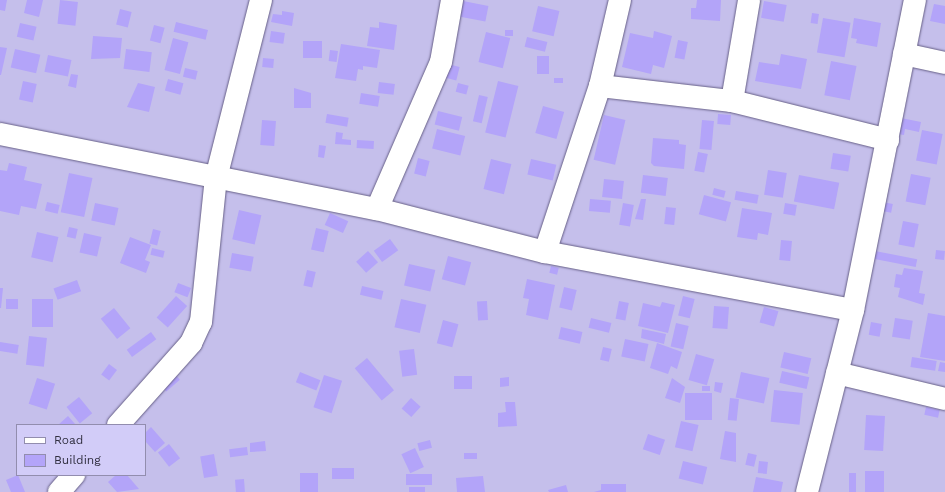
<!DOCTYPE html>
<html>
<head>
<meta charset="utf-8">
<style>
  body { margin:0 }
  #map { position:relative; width:945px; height:492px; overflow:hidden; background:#c5bfeb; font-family:"Work Sans",sans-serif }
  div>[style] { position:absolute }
  .building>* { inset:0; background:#b3a4f9; transform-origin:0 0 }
  .roads { filter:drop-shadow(0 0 1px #665f86) drop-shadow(0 0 1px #665f86) }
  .minor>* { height:22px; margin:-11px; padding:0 11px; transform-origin:11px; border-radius:11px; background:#fff }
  span { translate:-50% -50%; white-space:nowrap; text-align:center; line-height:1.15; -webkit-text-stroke:3.5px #d2ccf8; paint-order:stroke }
  .legend { position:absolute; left:16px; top:424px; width:130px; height:52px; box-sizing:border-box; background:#d2ccf8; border:1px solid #928dae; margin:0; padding:5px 7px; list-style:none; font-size:12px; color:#312f40 }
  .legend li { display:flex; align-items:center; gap:8px; height:20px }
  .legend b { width:20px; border:1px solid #928dae }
</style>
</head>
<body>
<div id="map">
  <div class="building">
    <div style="clip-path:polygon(0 0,7px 0,5px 11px,0 10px)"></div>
    <div style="clip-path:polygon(27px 0,43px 0,39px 17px,24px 13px)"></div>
    <div style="left:60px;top:0;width:18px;height:24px;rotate:6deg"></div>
    <div style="left:458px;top:0;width:31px;height:16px;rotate:11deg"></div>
    <div style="clip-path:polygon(697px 0,721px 0,720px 21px,691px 19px,691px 8px,696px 8px)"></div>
    <div style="left:764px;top:1px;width:23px;height:17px;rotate:10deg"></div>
    <div style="clip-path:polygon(934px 4px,945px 6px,945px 24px,930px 21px)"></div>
    <div style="left:538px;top:6px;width:22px;height:26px;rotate:13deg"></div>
    <div style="left:120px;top:9px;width:12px;height:16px;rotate:14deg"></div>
    <div style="clip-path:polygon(282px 11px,294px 13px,292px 26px,271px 22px,273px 14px,282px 15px)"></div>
    <div style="left:812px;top:13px;width:7px;height:10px;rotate:8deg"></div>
    <div style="left:823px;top:18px;width:28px;height:35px;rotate:10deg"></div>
    <div style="clip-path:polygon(854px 18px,881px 23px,877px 47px,856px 43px,857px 39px,851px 38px)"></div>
    <div style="left:176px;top:22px;width:33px;height:10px;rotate:14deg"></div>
    <div style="clip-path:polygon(379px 22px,397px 25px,394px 50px,367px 46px,370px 27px,379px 28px)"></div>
    <div style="left:20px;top:23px;width:17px;height:14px;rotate:13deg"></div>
    <div style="left:154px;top:25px;width:11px;height:16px;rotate:15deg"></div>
    <div style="left:505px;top:30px;width:8px;height:6px"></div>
    <div style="left:271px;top:31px;width:14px;height:11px;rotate:8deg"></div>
    <div style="clip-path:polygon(654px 31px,672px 36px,664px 68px,653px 65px,651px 74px,622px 67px,630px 33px,653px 38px)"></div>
    <div style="left:486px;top:32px;width:25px;height:31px;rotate:14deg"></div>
    <div style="clip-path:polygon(93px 36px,122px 38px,120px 58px,91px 59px)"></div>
    <div style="left:527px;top:37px;width:21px;height:10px;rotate:14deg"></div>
    <div style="left:173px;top:38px;width:16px;height:33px;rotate:15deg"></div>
    <div style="left:678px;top:40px;width:10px;height:18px;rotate:11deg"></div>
    <div style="left:303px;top:41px;width:19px;height:17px"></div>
    <div style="clip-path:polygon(341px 44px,380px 50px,377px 68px,363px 66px,363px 70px,358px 69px,356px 81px,335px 78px)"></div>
    <div style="clip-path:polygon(0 47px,7px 48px,1px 75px,0 75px)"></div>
    <div style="left:15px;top:49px;width:26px;height:19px;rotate:13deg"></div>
    <div style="left:126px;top:49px;width:26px;height:20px;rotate:7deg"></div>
    <div style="left:330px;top:50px;width:8px;height:11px;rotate:7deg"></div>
    <div style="clip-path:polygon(781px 54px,807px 59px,801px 89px,755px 81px,759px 62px,779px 65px)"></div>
    <div style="left:48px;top:55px;width:24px;height:17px;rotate:12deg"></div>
    <div style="left:537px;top:56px;width:12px;height:18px"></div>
    <div style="left:263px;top:58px;width:11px;height:9px;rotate:5deg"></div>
    <div style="left:831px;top:61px;width:26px;height:35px;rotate:11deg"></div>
    <div style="left:448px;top:64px;width:12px;height:14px;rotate:14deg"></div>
    <div style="left:185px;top:68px;width:13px;height:9px;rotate:13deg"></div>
    <div style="clip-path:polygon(71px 74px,78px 75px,76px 88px,68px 86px)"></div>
    <div style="left:554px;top:78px;width:9px;height:5px"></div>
    <div style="left:168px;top:79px;width:16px;height:12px;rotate:15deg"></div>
    <div style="left:23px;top:81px;width:14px;height:19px;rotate:12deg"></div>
    <div style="left:498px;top:81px;width:21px;height:53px;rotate:14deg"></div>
    <div style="left:379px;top:82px;width:16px;height:11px;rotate:7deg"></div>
    <div style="clip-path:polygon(138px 83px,155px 87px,149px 112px,127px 107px)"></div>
    <div style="left:458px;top:83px;width:11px;height:9px;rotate:15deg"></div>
    <div style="clip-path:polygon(294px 88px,311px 93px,311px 108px,294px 108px)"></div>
    <div style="left:361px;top:93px;width:19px;height:11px;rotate:9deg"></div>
    <div style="left:479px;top:95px;width:9px;height:27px;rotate:13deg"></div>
    <div style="left:543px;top:106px;width:22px;height:28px;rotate:16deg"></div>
    <div style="left:438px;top:111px;width:25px;height:14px;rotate:14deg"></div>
    <div style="left:327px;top:114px;width:22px;height:9px;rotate:10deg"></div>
    <div style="left:718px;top:114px;width:13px;height:10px;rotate:4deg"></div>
    <div style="left:604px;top:115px;width:22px;height:46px;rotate:13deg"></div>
    <div style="clip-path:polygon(901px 118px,921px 122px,919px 132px,905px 129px,904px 135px,898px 134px)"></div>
    <div style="left:262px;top:120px;width:14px;height:25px;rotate:4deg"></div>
    <div style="left:702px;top:120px;width:12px;height:29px;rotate:5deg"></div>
    <div style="left:437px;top:129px;width:29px;height:20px;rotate:14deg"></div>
    <div style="left:922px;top:130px;width:21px;height:31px;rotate:11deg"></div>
    <div style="clip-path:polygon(336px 132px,343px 133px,342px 139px,351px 140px,351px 145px,335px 144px)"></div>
    <div style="clip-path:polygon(653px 138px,679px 140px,679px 144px,686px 145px,684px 169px,654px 166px,651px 163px)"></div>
    <div style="left:357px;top:140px;width:17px;height:8px;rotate:3deg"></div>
    <div style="clip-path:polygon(319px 145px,326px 146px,324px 158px,318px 157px)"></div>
    <div style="left:698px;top:152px;width:10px;height:19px;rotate:11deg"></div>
    <div style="left:833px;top:153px;width:18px;height:16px;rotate:9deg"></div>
    <div style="left:418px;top:158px;width:12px;height:16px;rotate:14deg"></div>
    <div style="left:491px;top:159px;width:21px;height:31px;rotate:14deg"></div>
    <div style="left:531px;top:159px;width:26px;height:16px;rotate:13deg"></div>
    <div style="clip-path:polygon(9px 163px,27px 167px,24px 180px,42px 184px,36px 209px,21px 206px,19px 215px,0 211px,0 170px,7px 171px)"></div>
    <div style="left:768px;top:170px;width:19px;height:25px;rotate:9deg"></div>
    <div style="left:69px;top:173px;width:24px;height:40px;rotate:12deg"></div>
    <div style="left:911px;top:174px;width:20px;height:28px;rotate:11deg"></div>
    <div style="left:643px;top:175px;width:25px;height:18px;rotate:7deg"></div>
    <div style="left:799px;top:175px;width:41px;height:27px;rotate:11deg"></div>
    <div style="left:604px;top:179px;width:20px;height:18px;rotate:6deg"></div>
    <div style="left:714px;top:188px;width:12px;height:7px;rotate:14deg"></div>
    <div style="left:736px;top:191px;width:23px;height:9px;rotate:10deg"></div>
    <div style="left:704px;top:195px;width:28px;height:20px;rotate:15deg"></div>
    <div style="left:590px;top:199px;width:21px;height:12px;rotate:5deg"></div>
    <div style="clip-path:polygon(641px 199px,646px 199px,643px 220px,635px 219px)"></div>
    <div style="left:47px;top:202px;width:13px;height:9px;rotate:13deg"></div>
    <div style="left:883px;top:202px;width:10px;height:9px;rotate:11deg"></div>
    <div style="left:95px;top:203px;width:24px;height:18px;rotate:12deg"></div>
    <div style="left:623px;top:203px;width:11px;height:22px;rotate:10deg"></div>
    <div style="left:785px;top:203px;width:12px;height:11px;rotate:9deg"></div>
    <div style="left:666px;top:207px;width:10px;height:17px;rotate:6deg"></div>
    <div style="clip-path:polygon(742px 208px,772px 213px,768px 235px,758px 233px,757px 240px,737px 237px)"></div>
    <div style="left:239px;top:210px;width:23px;height:30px;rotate:13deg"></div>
    <div style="left:330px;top:213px;width:20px;height:13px;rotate:24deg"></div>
    <div style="left:903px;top:221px;width:16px;height:24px;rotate:11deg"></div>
    <div style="left:69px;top:227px;width:9px;height:10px;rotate:13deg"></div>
    <div style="left:316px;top:228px;width:13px;height:22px;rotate:13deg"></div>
    <div style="left:153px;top:229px;width:8px;height:15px;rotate:14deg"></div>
    <div style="left:37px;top:232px;width:22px;height:26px;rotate:13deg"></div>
    <div style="left:84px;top:233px;width:18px;height:20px;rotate:13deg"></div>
    <div style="clip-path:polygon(130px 237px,151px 245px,145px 260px,150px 262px,146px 273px,120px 263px)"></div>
    <div style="left:390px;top:239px;width:14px;height:20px;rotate:54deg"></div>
    <div style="left:781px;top:240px;width:11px;height:20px;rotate:5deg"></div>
    <div style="left:152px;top:248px;width:13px;height:7px;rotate:13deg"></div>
    <div style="left:936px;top:250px;width:9px;height:9px;rotate:6deg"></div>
    <div style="left:368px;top:251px;width:15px;height:16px;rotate:48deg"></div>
    <div style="left:875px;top:251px;width:43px;height:8px;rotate:11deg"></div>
    <div style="left:232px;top:253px;width:22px;height:15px;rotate:10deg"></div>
    <div style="left:448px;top:256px;width:24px;height:24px;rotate:15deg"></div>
    <div style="left:409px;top:264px;width:27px;height:22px;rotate:13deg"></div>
    <div style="left:551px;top:266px;width:8px;height:7px;rotate:14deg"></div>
    <div style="clip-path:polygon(904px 268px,923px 271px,919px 293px,925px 294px,923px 305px,898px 297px,900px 288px,894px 287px,896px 274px,902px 275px)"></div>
    <div style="left:307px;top:270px;width:9px;height:16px;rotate:13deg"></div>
    <div style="clip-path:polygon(527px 279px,555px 285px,548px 320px,526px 315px,529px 299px,523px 298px)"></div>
    <div style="left:77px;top:280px;width:12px;height:25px;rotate:70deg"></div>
    <div style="left:178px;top:283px;width:14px;height:10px;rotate:21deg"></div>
    <div style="left:362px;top:286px;width:22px;height:9px;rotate:13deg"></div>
    <div style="left:564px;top:287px;width:13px;height:21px;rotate:13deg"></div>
    <div style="clip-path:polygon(0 288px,3px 288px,1px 308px,0 308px)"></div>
    <div style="left:176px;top:296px;width:15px;height:29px;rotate:42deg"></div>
    <div style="left:683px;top:296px;width:12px;height:20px;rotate:14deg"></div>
    <div style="left:6px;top:299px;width:12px;height:10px"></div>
    <div style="left:53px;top:299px;width:28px;height:21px;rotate:90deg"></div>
    <div style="left:401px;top:299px;width:26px;height:29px;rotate:13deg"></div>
    <div style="left:487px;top:301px;width:19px;height:10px;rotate:87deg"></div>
    <div style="left:619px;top:301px;width:10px;height:18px;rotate:11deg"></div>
    <div style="clip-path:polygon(662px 302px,675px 305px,668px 333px,638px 326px,643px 303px,660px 307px)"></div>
    <div style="left:714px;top:306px;width:15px;height:22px;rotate:4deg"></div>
    <div style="left:764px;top:307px;width:15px;height:16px;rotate:16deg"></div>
    <div style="left:114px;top:308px;width:26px;height:17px;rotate:51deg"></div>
    <div style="clip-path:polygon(928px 313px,945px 316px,945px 361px,920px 357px)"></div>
    <div style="left:591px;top:318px;width:21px;height:10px;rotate:14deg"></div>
    <div style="left:895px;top:318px;width:18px;height:19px;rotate:9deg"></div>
    <div style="left:443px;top:320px;width:16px;height:24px;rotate:15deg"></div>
    <div style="left:871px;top:322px;width:11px;height:13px;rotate:10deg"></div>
    <div style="left:676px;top:323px;width:13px;height:24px;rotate:13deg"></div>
    <div style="left:561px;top:327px;width:22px;height:12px;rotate:13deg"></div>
    <div style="clip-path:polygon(642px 329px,666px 334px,664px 344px,641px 338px)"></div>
    <div style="left:151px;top:332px;width:9px;height:30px;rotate:54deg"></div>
    <div style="left:29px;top:336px;width:18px;height:29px;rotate:6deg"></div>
    <div style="left:625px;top:339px;width:24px;height:18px;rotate:12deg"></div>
    <div style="left:0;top:342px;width:19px;height:9px;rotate:9deg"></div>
    <div style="clip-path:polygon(657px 343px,682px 352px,677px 369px,671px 366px,668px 374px,650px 368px)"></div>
    <div style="left:603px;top:347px;width:9px;height:13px;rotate:13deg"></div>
    <div style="left:414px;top:349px;width:26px;height:15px;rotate:83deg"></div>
    <div style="left:784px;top:352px;width:28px;height:16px;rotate:13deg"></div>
    <div style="left:696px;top:354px;width:19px;height:27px;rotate:16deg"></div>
    <div style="left:912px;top:357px;width:25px;height:10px;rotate:9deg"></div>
    <div style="left:367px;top:358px;width:42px;height:16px;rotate:50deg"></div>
    <div style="clip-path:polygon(940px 362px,945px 363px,945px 372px,938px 371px)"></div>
    <div style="left:109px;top:364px;width:10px;height:13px;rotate:37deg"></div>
    <div style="left:782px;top:371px;width:28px;height:12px;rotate:13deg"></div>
    <div style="left:300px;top:372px;width:22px;height:11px;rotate:22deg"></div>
    <div style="left:741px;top:372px;width:29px;height:26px;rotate:12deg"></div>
    <div style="left:174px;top:373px;width:9px;height:18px;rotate:49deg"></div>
    <div style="left:324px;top:375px;width:19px;height:34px;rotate:18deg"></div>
    <div style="left:454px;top:376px;width:18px;height:13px"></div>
    <div style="clip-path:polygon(509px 377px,509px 386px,500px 387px,500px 378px)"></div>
    <div style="left:37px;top:378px;width:19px;height:27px;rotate:18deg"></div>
    <div style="clip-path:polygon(672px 378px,685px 387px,680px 403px,665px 398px)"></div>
    <div style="clip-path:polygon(715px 382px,723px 383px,721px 393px,714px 391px)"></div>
    <div style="left:702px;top:386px;width:8px;height:5px"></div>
    <div style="left:774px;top:390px;width:29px;height:32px;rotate:6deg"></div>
    <div style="left:685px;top:393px;width:27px;height:27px"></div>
    <div style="left:79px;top:397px;width:21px;height:16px;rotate:51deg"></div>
    <div style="left:411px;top:398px;width:13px;height:14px;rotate:42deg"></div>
    <div style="left:730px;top:398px;width:9px;height:22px;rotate:6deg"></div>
    <div style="clip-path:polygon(505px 402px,515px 402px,517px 426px,498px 427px,498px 413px,506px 412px)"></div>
    <div style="left:926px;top:407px;width:14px;height:8px;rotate:12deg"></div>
    <div style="left:866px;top:415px;width:19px;height:35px;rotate:3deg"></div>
    <div style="clip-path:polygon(68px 416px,76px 425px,58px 425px)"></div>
    <div style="left:681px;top:421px;width:18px;height:27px;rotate:13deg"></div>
    <div style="clip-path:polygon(151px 427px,165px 443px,155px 452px,145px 441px,145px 433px)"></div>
    <div style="clip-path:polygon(725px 431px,736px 433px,736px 462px,720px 459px)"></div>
    <div style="left:648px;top:434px;width:18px;height:16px;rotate:19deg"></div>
    <div style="left:430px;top:440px;width:8px;height:13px;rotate:76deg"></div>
    <div style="clip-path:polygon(265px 441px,266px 451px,250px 452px,250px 443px)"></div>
    <div style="left:169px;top:444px;width:18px;height:14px;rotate:52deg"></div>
    <div style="left:247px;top:447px;width:8px;height:18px;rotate:83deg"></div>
    <div style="left:415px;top:448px;width:21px;height:15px;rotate:65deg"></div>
    <div style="left:477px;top:453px;width:6px;height:13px;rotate:90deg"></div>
    <div style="left:748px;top:453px;width:9px;height:12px;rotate:13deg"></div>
    <div style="left:214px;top:454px;width:22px;height:14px;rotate:80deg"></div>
    <div style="left:683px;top:461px;width:25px;height:18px;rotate:14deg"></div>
    <div style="left:759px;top:461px;width:9px;height:12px;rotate:6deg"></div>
    <div style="left:332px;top:468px;width:22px;height:11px"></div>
    <div style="left:865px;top:471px;width:19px;height:21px"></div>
    <div style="left:300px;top:473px;width:18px;height:19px"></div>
    <div style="left:849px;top:473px;width:7px;height:19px"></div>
    <div style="left:406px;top:474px;width:26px;height:11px"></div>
    <div style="clip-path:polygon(18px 475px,25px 492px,11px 492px,6px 480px)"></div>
    <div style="clip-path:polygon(116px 475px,127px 475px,139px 489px,117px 492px,108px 482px)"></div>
    <div style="clip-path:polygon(483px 476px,485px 492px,457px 492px,456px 478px)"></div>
    <div style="clip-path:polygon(756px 477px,783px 482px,781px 492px,753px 492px)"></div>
    <div style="left:244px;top:479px;width:13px;height:9px;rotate:86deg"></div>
    <div style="clip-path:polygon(601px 484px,626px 484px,626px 492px,594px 492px,601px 490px)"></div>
    <div style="clip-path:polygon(566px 485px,568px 492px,549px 492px,548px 490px)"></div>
    <div style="left:409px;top:487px;width:16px;height:5px"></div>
  </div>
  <div class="roads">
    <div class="minor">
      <div style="left:904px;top:54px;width:42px;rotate:12.4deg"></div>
      <div style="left:600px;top:86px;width:133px;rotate:6.5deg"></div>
      <div style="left:732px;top:101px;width:161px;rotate:14deg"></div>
      <div style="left:732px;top:101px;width:102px;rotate:-80.4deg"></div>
      <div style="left:0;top:134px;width:384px;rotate:11.3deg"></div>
      <div style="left:377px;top:209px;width:173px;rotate:14.4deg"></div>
      <div style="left:545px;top:252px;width:313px;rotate:10.7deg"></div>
      <div style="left:377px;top:209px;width:160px;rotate:-66.5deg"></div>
      <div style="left:441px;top:62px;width:63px;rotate:-79.9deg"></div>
      <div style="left:545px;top:252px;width:175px;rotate:-71.7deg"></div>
      <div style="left:600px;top:86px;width:88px;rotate:-76.9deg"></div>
      <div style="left:837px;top:373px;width:111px;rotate:13.5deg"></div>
      <div style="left:118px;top:425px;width:110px;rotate:-48.3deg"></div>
      <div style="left:191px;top:343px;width:23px;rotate:-65deg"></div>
      <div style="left:201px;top:322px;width:145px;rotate:-84.1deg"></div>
      <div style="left:216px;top:178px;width:184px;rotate:-75.8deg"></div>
      <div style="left:59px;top:492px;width:23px;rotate:-49deg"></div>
      <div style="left:807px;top:492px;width:188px;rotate:-75.8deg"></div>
      <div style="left:853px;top:310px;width:316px;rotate:-78.7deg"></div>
    </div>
  </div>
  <ul class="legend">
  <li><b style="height:5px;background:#fff"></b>Road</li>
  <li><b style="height:11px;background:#b3a4f9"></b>Building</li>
  </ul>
</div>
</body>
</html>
